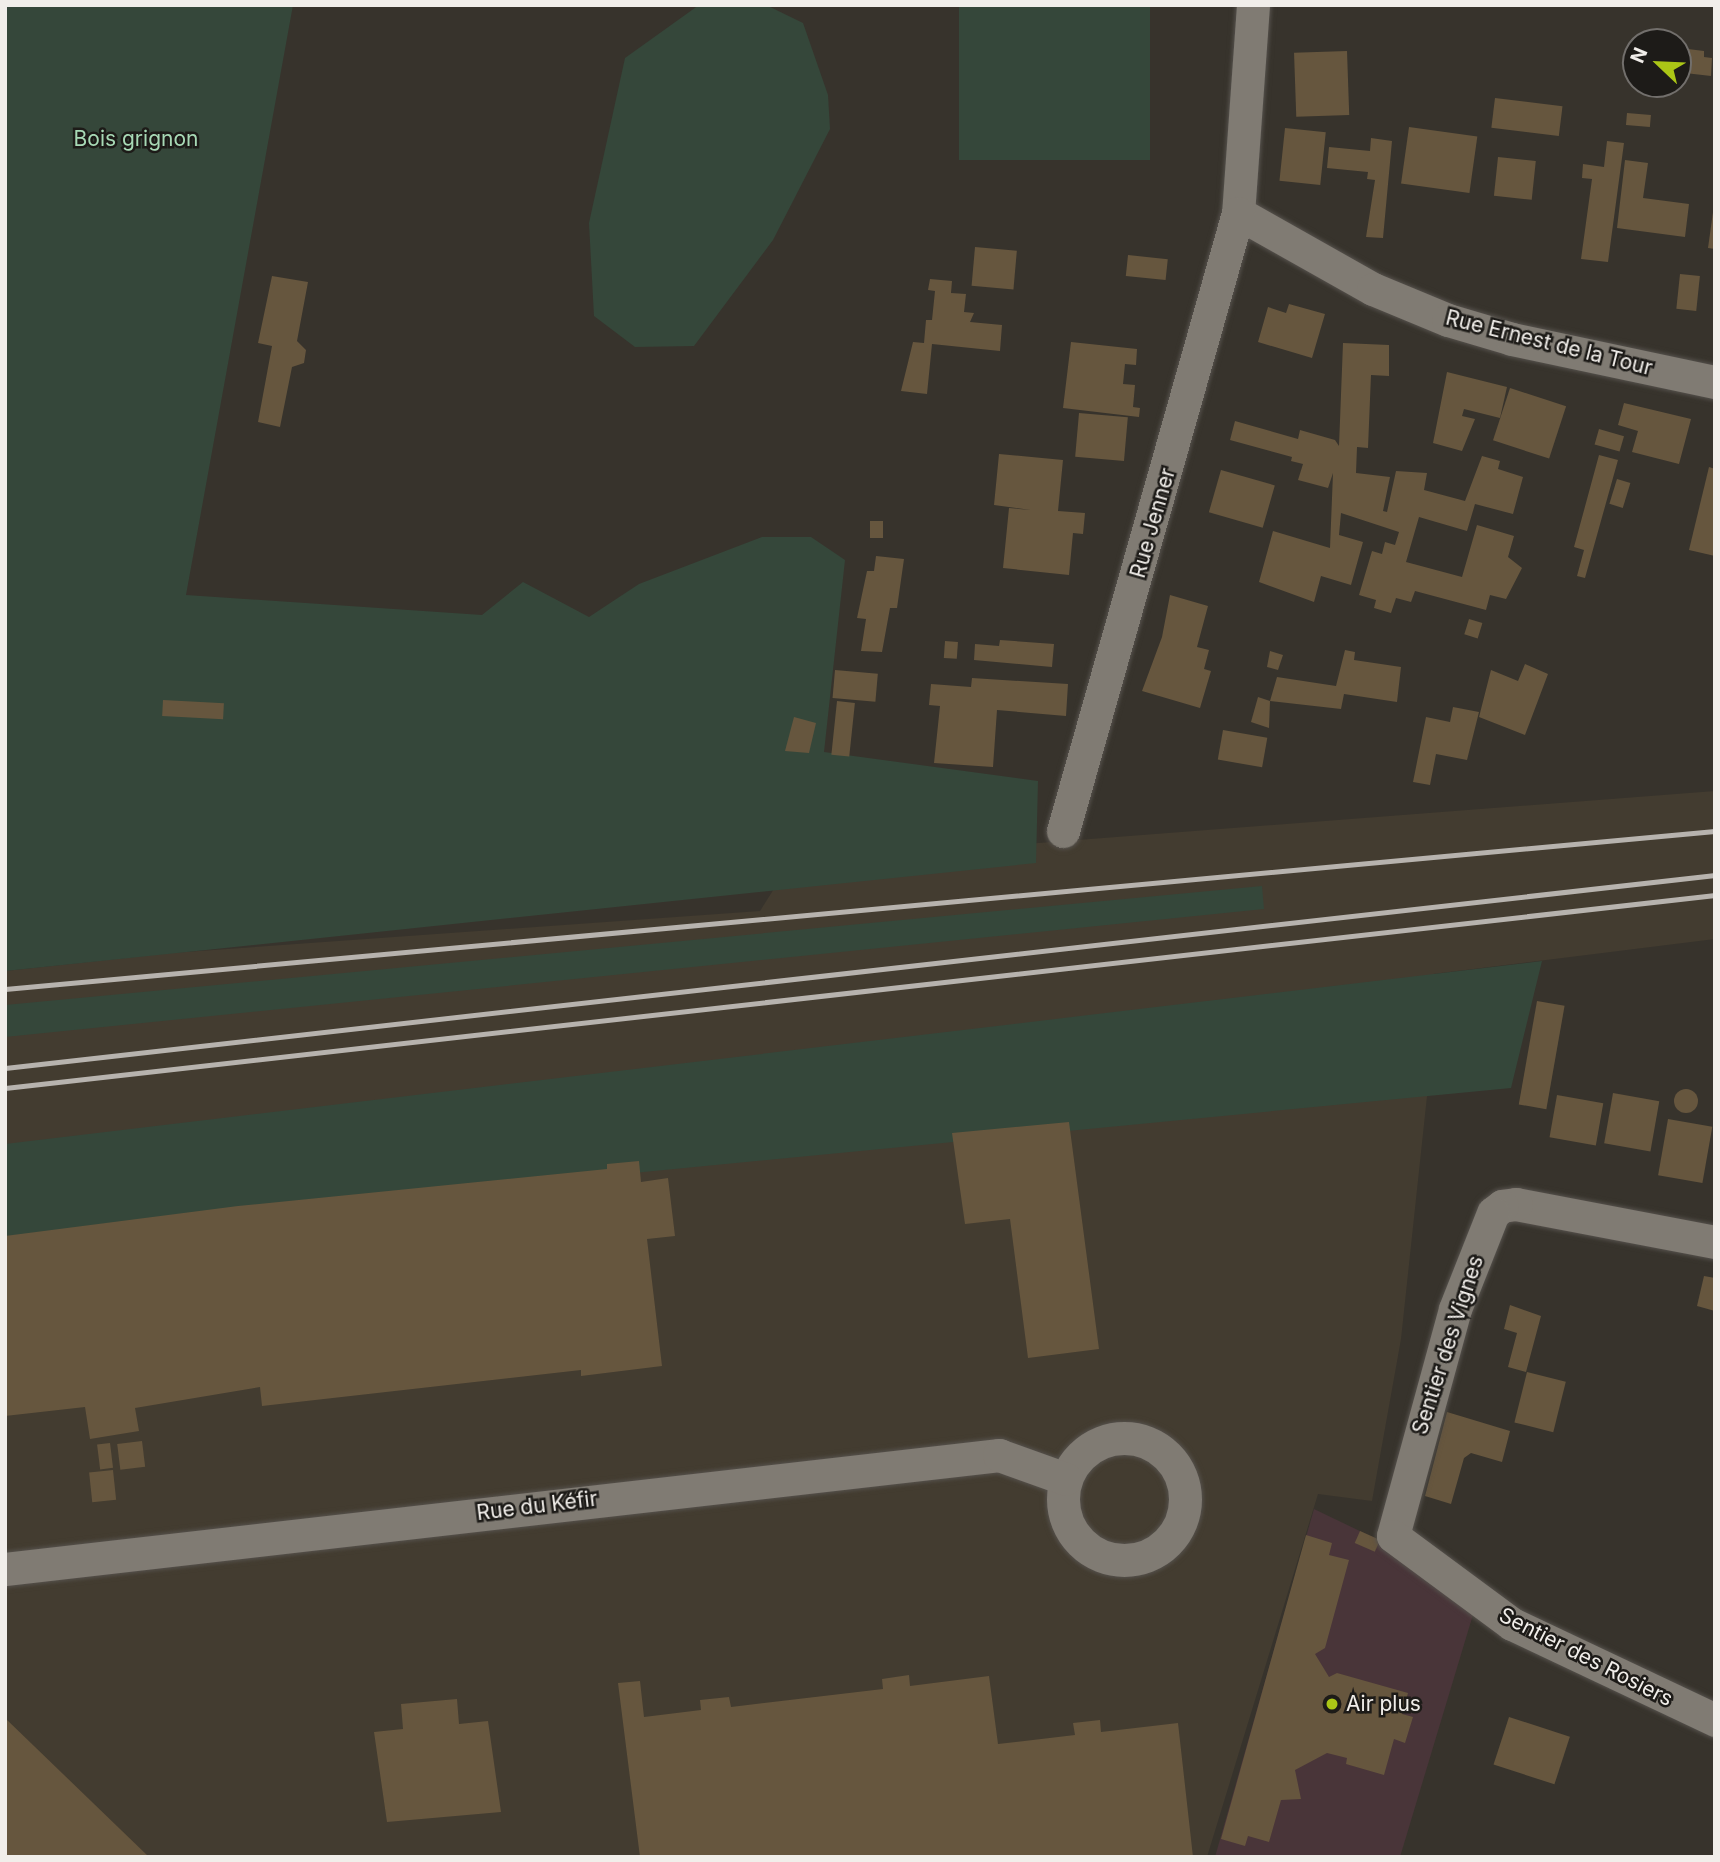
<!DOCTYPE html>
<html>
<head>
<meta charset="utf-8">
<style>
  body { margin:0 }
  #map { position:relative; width:1720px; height:1862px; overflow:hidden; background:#37332c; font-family:Inter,sans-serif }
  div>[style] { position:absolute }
  .commercial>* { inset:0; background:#493539 }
  .built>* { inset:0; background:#433c30 }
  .green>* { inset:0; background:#35473a; transform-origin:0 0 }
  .building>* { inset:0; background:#66563e; transform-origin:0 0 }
  .round { border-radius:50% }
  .roads { filter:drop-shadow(0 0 2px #55514c) drop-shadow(0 0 2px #55514c) }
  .street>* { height:33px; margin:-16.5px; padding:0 16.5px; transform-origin:16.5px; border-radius:16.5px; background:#807b73 }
  .street>.ring { margin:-16.5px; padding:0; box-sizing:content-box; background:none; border:33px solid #807b73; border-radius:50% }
  .rail>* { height:5px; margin:-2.5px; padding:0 2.5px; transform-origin:2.5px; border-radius:2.5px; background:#b7b3ae }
  .dots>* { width:19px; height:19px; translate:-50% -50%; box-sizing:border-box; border:4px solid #1d1b18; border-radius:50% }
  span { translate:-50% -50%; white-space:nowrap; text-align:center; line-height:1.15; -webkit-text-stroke:5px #1d1b18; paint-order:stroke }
  .park-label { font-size:21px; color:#a7d9b5 }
  .street-label { font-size:21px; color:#f1eeea }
  .poi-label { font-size:21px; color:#f1eeea }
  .left { translate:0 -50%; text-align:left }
  .frame { position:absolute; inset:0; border:7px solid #f1eeea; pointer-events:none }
  .north { position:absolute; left:1622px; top:28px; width:70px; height:70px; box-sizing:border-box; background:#1d1b18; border:2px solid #726f6c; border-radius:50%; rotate:293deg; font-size:19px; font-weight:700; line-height:28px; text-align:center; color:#f1eeea }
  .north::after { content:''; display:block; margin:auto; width:24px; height:32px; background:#abc616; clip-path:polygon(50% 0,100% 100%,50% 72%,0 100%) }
</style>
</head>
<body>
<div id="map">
  <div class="commercial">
    <div style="clip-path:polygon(1314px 1509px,1391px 1546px,1475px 1608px,1400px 1857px,1215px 1857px)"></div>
  </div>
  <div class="built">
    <div style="clip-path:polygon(1715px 791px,1715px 939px,1433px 974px,1428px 1087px,1401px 1339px,1372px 1501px,1318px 1494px,1207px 1857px,5px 1857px,5px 971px,171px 953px,760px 911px,791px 862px)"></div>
  </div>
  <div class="green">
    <div style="clip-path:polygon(5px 5px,293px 5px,186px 595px,482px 615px,523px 582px,589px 617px,639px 584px,762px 537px,811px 537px,845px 560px,824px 752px,1038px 781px,1036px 863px,5px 971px)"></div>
    <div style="clip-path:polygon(699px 5px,766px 5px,803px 23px,828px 95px,830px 129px,773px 240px,694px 346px,635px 347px,594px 316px,589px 223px,625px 58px)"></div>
    <div style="left:959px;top:5px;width:191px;height:155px"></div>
    <div style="clip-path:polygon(1262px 886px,1264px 909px,5px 1037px,5px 1005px)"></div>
    <div style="clip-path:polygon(1542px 961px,1511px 1088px,210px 1214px,5px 1243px,5px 1144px)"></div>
  </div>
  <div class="building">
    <div style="clip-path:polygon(1688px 49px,1704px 51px,1704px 57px,1712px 58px,1711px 76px,1685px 73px)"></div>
    <div style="left:1347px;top:51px;width:64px;height:53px;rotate:88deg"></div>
    <div style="left:1495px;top:98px;width:68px;height:30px;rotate:7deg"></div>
    <div style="left:1627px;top:113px;width:24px;height:12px;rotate:5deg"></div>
    <div style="left:1409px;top:127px;width:69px;height:57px;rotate:8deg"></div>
    <div style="left:1285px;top:128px;width:41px;height:53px;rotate:6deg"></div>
    <div style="clip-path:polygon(1371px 138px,1392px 141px,1383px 238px,1366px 237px,1375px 180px,1367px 179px,1368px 172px,1327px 168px,1329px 147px,1370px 151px)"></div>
    <div style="clip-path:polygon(1607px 141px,1624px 143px,1608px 262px,1581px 259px,1592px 179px,1582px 178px,1583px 164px,1604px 167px)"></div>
    <div style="left:1498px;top:157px;width:38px;height:39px;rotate:6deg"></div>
    <div style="clip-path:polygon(1625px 160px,1648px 163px,1643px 198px,1689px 204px,1685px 237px,1617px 228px)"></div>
    <div style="clip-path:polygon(1713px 212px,1715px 212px,1715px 249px,1708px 248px)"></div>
    <div style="left:975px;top:247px;width:42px;height:39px;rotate:5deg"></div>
    <div style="left:1128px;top:255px;width:40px;height:21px;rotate:6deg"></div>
    <div style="left:1680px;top:274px;width:20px;height:35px;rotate:6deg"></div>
    <div style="clip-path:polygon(272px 276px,308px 282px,297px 341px,306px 350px,304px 363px,292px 367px,280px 427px,258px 422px,272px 346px,258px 343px)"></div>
    <div style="clip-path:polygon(930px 279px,952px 281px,951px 293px,966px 294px,964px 312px,974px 313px,970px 322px,1002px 325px,1000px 351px,932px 344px,927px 394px,901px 391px,913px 342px,924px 343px,926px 320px,932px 320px,935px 291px,928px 290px)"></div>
    <div style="clip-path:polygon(1289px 304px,1325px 314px,1312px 358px,1258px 342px,1268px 307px,1286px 313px)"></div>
    <div style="clip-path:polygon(1071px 342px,1137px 349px,1136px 365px,1125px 364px,1123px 384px,1135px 385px,1133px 407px,1140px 408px,1139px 417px,1063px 408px)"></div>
    <div style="clip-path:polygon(1343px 343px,1389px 345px,1389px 376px,1371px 375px,1368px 448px,1357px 447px,1356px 473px,1390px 477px,1383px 511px,1387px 512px,1396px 471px,1427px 473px,1424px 490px,1465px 501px,1482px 456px,1500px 461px,1498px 469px,1523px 477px,1513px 514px,1475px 504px,1467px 531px,1419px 517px,1406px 562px,1462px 577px,1477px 525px,1514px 536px,1508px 557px,1522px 568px,1506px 599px,1490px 595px,1486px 610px,1415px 591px,1411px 602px,1396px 598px,1391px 613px,1374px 608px,1376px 600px,1359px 595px,1372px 551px,1382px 554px,1385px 542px,1395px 545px,1399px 532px,1341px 513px,1339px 535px,1363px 542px,1351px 585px,1321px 576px,1314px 602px,1259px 582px,1273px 531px,1330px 548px,1333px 473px,1328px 488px,1298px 480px,1303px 464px,1291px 461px,1292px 457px,1230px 440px,1235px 421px,1298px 439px,1300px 430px,1335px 440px,1339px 446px)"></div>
    <div style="clip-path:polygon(1447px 372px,1507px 387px,1500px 418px,1464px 409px,1462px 416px,1475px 419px,1462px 451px,1433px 443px)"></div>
    <div style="left:1510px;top:388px;width:59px;height:55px;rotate:18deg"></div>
    <div style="clip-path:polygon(1624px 403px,1691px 419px,1679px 464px,1632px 452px,1638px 431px,1618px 425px)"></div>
    <div style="left:1079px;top:413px;width:49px;height:44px;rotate:5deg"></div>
    <div style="left:1599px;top:429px;width:26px;height:16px;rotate:16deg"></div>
    <div style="clip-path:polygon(999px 454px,1063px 460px,1058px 511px,1085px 513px,1083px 534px,1073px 533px,1069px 575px,1003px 568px,1009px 508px,1031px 510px,994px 505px)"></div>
    <div style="clip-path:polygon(1599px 455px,1618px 460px,1585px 578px,1577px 576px,1584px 550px,1574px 547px)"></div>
    <div style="clip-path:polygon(1709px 467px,1715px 469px,1715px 556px,1689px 550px)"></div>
    <div style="left:1221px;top:470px;width:56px;height:44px;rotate:16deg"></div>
    <div style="left:1617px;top:479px;width:14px;height:26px;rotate:17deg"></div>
    <div style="left:870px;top:521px;width:13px;height:17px"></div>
    <div style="clip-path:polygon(876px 556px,904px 559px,897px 608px,890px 608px,882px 652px,861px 651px,866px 619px,857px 618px,867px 571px,874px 571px)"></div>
    <div style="clip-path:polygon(1170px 595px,1208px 606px,1197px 647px,1209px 650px,1204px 669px,1211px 671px,1200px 708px,1142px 691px,1162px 637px)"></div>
    <div style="left:1469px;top:619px;width:14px;height:16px;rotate:17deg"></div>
    <div style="clip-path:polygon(1000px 640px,1054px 644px,1052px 667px,974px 660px,975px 644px,999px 646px)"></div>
    <div style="left:945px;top:641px;width:13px;height:17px;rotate:4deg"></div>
    <div style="clip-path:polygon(1345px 650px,1355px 652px,1354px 660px,1401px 667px,1397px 702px,1344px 694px,1341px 709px,1270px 701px,1277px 677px,1336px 686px)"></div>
    <div style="clip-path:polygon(1270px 651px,1283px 655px,1278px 670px,1267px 667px)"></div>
    <div style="clip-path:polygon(1525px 664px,1548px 674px,1525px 735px,1479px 717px,1491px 670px,1518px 681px)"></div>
    <div style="left:835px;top:670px;width:43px;height:28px;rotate:5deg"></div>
    <div style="clip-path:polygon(972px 678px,1068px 684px,1066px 716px,997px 710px,993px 767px,934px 763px,940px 706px,929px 705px,931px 684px,971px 687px)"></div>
    <div style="clip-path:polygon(1258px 697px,1270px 701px,1269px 728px,1251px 722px)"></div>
    <div style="left:163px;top:700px;width:61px;height:16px;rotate:3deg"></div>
    <div style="left:837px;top:701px;width:18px;height:54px;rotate:6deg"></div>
    <div style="clip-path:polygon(1453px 707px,1479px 712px,1467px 760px,1436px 754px,1430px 785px,1413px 782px,1426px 717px,1450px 722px)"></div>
    <div style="clip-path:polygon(794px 717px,816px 723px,809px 753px,785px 751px)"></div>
    <div style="left:1223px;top:730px;width:45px;height:30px;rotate:10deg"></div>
    <div style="left:1537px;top:1001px;width:28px;height:105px;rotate:10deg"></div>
    <div class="round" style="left:1674px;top:1089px;width:24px;height:24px"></div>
    <div style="left:1613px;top:1093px;width:47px;height:51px;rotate:10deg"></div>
    <div style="left:1557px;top:1095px;width:47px;height:43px;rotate:10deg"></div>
    <div style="left:1668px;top:1119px;width:45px;height:57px;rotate:10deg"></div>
    <div style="clip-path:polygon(1069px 1122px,1099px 1349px,1028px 1358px,1010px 1219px,965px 1224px,952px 1133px)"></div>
    <div style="clip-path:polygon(639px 1161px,641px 1182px,668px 1178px,675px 1236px,647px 1239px,662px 1366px,581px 1376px,581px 1370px,262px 1406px,260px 1387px,135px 1408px,139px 1431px,90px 1439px,85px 1407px,5px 1416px,5px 1236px,238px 1206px,607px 1169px,607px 1164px)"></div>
    <div style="clip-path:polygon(1704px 1276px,1715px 1278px,1715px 1311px,1697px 1306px)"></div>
    <div style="clip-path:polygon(1510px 1305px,1541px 1316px,1526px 1372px,1508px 1367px,1517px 1333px,1504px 1329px)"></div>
    <div style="left:1527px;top:1372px;width:40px;height:52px;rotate:14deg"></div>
    <div style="clip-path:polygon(1447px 1412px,1510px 1431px,1502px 1462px,1471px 1453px,1464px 1458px,1451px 1504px,1425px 1496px)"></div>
    <div style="left:142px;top:1441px;width:26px;height:25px;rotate:83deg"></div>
    <div style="left:110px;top:1443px;width:25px;height:13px;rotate:83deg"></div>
    <div style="left:113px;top:1470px;width:30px;height:24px;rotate:84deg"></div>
    <div style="left:1360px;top:1531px;width:22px;height:13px;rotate:24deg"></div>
    <div style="clip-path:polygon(1306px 1535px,1332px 1543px,1329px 1555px,1349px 1560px,1325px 1648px,1315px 1654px,1329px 1677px,1337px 1673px,1408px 1693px,1402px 1714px,1413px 1717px,1405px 1743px,1394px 1739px,1384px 1775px,1346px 1764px,1347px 1758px,1327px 1753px,1295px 1770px,1301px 1799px,1281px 1800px,1269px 1842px,1248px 1836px,1245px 1846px,1221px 1839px)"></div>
    <div style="clip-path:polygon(909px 1675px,910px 1686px,989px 1676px,998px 1744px,1075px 1735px,1073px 1723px,1100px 1720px,1101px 1732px,1178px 1723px,1193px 1857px,640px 1857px,618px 1683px,640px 1681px,644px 1717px,701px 1710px,700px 1700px,729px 1697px,731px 1707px,883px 1689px,882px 1679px)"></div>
    <div style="clip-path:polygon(457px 1699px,459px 1724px,488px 1721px,501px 1812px,387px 1822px,374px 1732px,403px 1729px,401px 1704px)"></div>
    <div style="left:1509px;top:1717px;width:64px;height:50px;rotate:18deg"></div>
    <div style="clip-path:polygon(5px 1718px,149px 1857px,5px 1857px)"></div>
  </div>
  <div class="roads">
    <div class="street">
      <div style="left:1253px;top:5px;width:209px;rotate:94.1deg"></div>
      <div style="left:1238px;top:213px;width:155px;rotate:29.4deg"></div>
      <div style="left:1373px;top:289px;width:81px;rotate:22.5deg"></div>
      <div style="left:1448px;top:320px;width:67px;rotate:16.5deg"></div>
      <div style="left:1512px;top:339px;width:208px;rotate:12deg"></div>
      <div style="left:1063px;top:831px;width:642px;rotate:-74.19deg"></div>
      <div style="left:1715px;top:1242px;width:203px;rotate:-169.2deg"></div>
      <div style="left:1516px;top:1204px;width:14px;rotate:172deg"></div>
      <div style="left:1502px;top:1206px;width:11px;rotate:142deg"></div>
      <div style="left:1493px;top:1213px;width:103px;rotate:111.6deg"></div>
      <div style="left:1455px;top:1309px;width:235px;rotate:105.3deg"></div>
      <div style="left:1393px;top:1536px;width:148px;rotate:36.5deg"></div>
      <div style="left:1512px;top:1624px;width:225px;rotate:25.3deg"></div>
      <div class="ring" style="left:1063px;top:1438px;width:89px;height:89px"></div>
      <div style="left:5px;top:1569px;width:1001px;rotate:-6.54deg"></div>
      <div style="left:999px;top:1455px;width:71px;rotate:19.7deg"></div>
    </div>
  </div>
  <div class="rail">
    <div style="left:5px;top:989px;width:1717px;rotate:-5.28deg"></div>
    <div style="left:5px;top:1068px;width:1721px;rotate:-6.44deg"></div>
    <div style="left:5px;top:1088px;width:1721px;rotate:-6.44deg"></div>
  </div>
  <div class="dots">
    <div style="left:1332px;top:1704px;background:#abc616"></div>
  </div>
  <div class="park-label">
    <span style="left:136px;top:139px">Bois grignon</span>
  </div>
  <div class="street-label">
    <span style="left:1549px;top:343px;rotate:14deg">Rue Ernest de la Tour</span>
    <span style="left:1153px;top:523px;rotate:-74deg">Rue Jenner</span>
    <span style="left:1448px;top:1345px;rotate:-72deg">Sentier des Vignes</span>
    <span style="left:537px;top:1506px;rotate:-7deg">Rue du Kéfir</span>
    <span style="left:1586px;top:1657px;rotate:27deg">Sentier des Rosiers</span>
  </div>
  <div class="poi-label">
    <span class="left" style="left:1346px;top:1704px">Air plus</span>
  </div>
  <div class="frame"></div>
  <div class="north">N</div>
</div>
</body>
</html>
